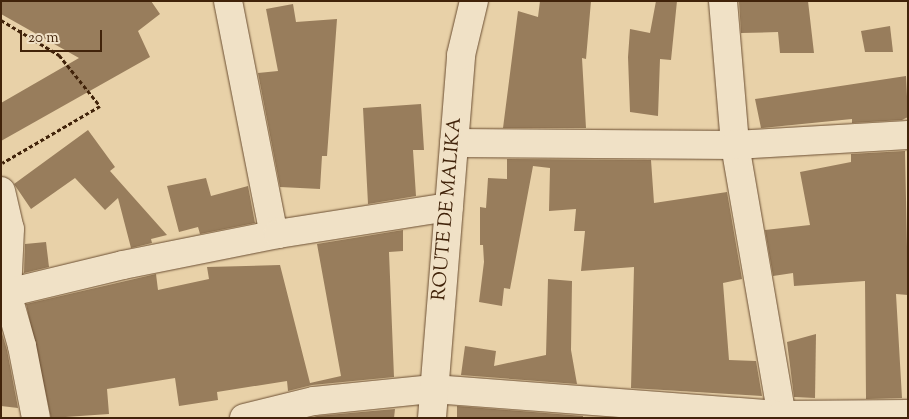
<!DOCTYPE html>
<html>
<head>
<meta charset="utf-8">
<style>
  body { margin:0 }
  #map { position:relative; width:909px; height:419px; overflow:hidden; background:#e8d1a8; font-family:"Sorts Mill Goudy",serif }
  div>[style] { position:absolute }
  .building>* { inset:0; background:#987d5c }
  .path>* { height:3px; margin-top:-1.5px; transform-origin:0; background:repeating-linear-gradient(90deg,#41230a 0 4px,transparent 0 6.5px) }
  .roads { filter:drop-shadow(0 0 1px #6b4e32) drop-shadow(0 0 1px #6b4e32) }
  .street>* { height:28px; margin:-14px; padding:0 14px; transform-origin:14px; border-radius:14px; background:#f0e1c6 }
  .secondary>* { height:28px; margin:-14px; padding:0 14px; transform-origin:14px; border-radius:14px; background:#f0e1c6 }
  span { translate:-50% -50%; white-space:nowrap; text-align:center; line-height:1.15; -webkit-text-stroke:4px #f0e1c6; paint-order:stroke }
  .street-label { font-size:19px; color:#41230a }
  .frame { position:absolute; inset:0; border:2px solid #41230a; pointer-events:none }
  .scale { position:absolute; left:20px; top:30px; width:82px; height:22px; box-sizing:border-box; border:2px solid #41230a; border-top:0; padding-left:6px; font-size:15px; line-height:18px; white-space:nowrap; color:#41230a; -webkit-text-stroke:4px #f0e1c6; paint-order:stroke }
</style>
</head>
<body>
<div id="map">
  <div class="building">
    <div style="clip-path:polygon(1px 1px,151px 1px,160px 14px,138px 31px,150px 57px,1px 141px,1px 103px,79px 58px,1px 14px)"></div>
    <div style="clip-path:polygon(540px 1px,591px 1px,586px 59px,582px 58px,586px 128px,503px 128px,518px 11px,538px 17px)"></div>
    <div style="clip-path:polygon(656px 1px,677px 1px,671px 60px,660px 59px,658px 116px,630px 112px,628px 57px,630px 29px,650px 33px)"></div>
    <div style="clip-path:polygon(739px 1px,808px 1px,814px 53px,780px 53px,778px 32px,741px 33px)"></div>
    <div style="clip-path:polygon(293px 4px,296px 22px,337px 19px,327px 156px,322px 156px,320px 189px,280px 187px,258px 73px,278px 71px,266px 9px)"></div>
    <div style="clip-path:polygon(890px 26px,893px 52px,865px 52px,861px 31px)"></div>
    <div style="clip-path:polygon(906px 76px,908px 117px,902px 120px,852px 123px,852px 119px,761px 128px,755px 99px)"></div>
    <div style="clip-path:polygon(421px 104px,424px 150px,413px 150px,416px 196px,368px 204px,363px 108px)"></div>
    <div style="clip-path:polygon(88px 130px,115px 167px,110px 171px,167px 235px,151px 239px,152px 243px,131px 248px,118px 198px,105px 210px,75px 178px,31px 209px,14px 184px)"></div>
    <div style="clip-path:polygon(905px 151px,908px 295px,896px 294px,902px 398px,866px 399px,865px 281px,794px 286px,793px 273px,773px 276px,765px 230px,810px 225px,800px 172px,851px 162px,851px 154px)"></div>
    <div style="clip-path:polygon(507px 159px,651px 160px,654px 203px,727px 192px,742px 279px,723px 283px,729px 360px,756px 361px,762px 396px,631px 388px,634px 267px,581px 271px,585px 231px,574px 231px,576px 209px,549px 211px,550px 168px,533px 166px,510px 289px,504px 288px,502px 306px,479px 302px,484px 262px,483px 245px,480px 245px,480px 207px,486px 208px,488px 178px,507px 179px)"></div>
    <div style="clip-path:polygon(206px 178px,211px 196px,248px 186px,255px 223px,200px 234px,198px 227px,179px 232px,167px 186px)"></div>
    <div style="clip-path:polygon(403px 230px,403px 251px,389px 252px,394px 377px,312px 385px,288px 391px,287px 381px,217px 392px,218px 400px,179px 406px,175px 378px,107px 389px,109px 414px,51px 418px,26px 304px,156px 274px,158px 290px,209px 279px,207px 267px,280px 265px,310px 383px,341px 376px,317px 244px)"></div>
    <div style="clip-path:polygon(46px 242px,49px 267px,24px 273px,25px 244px)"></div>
    <div style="clip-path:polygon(548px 279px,572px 281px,571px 350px,577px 384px,461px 375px,465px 346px,496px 351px,494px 366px,546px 355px)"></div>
    <div style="clip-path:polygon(1px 330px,7px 350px,18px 408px,1px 406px)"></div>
    <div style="clip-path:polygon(816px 334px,815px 398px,794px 397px,787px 342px)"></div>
    <div style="clip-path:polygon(457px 406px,583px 416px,583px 418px,457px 418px)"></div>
    <div style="clip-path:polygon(395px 409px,394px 418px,311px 418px,317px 416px)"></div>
  </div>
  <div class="path">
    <div style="left:1px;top:20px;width:68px;rotate:31.1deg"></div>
    <div style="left:59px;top:55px;width:65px;rotate:51.2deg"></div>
    <div style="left:100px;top:106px;width:113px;rotate:149.8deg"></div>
  </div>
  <div class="roads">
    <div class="street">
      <div style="left:228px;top:1px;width:234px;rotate:78.9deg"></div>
      <div style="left:273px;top:231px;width:6px;rotate:31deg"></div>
      <div style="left:723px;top:1px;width:144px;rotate:85.2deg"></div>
      <div style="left:735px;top:145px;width:277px;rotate:80.2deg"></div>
      <div style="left:454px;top:143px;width:281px;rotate:0.4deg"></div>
      <div style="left:735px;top:145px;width:173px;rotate:-3.3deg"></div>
      <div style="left:1px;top:191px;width:39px;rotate:77deg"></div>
      <div style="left:10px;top:229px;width:64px;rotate:92.7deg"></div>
      <div style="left:7px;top:293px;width:55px;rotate:74.2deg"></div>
      <div style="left:22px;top:346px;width:73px;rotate:79deg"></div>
      <div style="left:7px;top:293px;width:119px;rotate:-13.6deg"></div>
      <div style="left:123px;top:265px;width:158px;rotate:-11.3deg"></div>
      <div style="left:278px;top:234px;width:173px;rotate:-9deg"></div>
      <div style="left:244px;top:418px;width:72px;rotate:-13.7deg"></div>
      <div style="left:314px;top:401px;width:120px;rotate:-5.8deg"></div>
      <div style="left:433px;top:389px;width:349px;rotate:4.3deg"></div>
      <div style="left:781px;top:415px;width:127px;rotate:-0.5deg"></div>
    </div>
    <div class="secondary">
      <div style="left:432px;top:418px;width:364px;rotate:-85.4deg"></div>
      <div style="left:461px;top:55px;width:56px;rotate:-76.5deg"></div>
    </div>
  </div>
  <div class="street-label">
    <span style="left:448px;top:209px;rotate:-85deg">ROUTE DE MALIKA</span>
  </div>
  <div class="frame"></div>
  <div class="scale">20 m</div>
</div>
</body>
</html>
